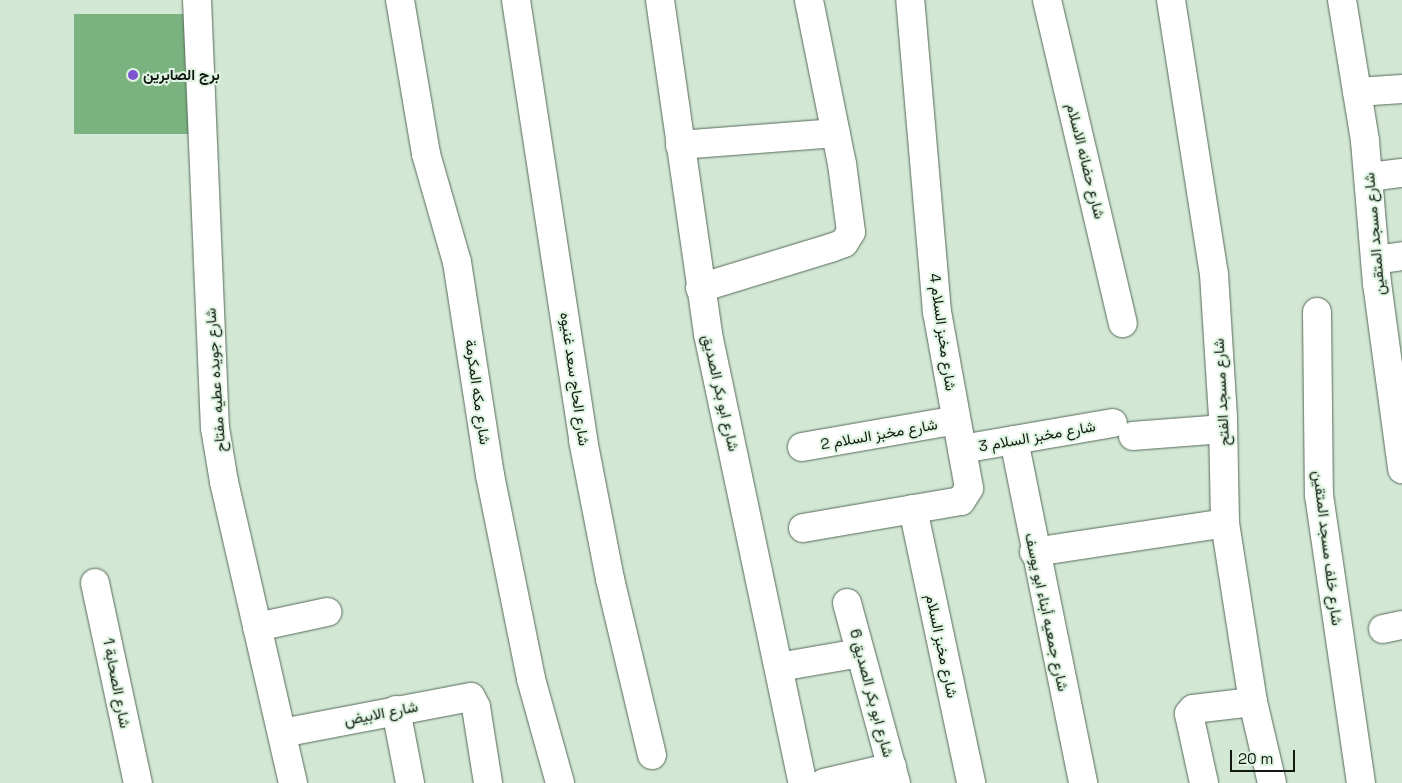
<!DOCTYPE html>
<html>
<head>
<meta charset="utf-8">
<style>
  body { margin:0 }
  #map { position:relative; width:1402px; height:783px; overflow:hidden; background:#d2e7d4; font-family:"Space Grotesk",Vazirmatn,sans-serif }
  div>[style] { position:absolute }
  .building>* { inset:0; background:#7ab280; transform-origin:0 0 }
  .roads { filter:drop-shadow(0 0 1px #576a59) drop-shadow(0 0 1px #576a59) }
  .minor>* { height:28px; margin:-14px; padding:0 14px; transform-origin:14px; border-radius:14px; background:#fff }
  .dots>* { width:14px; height:14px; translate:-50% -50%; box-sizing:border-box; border:2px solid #dff4e1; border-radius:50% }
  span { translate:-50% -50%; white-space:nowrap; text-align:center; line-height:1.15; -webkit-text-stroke:4px #dff4e1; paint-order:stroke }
  .poi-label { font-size:15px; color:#111912; font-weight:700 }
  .left { translate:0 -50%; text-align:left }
  .street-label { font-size:15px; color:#111912 }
  .scale { position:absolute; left:1230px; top:750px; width:65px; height:22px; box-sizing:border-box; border:2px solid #111912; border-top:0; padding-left:6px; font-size:15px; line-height:18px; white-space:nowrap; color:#111912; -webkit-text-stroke:4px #dff4e1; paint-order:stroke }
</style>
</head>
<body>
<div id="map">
  <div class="building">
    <div style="left:74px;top:14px;width:118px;height:120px"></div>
  </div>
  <div class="roads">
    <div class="minor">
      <div style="left:197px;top:0;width:428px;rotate:87.6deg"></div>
      <div style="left:215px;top:428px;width:55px;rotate:80.5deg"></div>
      <div style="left:224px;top:482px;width:309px;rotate:77.1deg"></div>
      <div style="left:400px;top:0;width:156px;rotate:80.4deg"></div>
      <div style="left:426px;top:154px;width:112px;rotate:74deg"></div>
      <div style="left:457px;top:262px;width:216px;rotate:81.2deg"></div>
      <div style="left:490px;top:475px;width:208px;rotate:78.6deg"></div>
      <div style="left:531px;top:679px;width:108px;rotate:74.4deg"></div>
      <div style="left:516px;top:0;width:445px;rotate:81.3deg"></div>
      <div style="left:583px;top:440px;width:142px;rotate:79deg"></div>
      <div style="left:610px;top:579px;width:181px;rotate:76.6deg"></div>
      <div style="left:660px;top:0;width:337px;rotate:81.8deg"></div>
      <div style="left:708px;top:334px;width:459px;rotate:78.1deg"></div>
      <div style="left:1047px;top:0;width:332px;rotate:76.8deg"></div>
      <div style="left:1171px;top:0;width:277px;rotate:81.1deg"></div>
      <div style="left:1214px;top:274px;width:145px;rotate:86.4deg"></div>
      <div style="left:1223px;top:419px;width:104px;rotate:88.9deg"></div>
      <div style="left:1225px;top:523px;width:181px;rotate:81.1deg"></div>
      <div style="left:1253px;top:702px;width:83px;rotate:76.8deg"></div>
      <div style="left:1342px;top:0;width:143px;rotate:80.7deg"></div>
      <div style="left:1365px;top:141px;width:143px;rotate:85.2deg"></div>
      <div style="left:1377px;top:283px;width:188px;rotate:82.3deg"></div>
      <div style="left:1357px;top:92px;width:45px;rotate:-3.8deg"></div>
      <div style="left:680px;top:145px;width:156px;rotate:-4.4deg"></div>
      <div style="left:1369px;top:177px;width:33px;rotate:-7deg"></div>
      <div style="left:1375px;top:260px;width:27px;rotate:-8deg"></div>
      <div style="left:700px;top:288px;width:137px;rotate:-17deg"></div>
      <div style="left:831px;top:248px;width:14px;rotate:-21deg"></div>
      <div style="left:844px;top:243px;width:13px;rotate:-58deg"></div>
      <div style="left:851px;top:232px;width:69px;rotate:-97.5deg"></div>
      <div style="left:842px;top:164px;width:167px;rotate:-101.4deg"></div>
      <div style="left:1317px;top:312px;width:183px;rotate:89.4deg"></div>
      <div style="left:1319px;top:495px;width:291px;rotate:81.7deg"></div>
      <div style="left:1133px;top:436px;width:90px;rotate:-4.4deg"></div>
      <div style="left:1014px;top:440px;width:350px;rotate:78.6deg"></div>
      <div style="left:802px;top:447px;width:156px;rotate:-9.9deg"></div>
      <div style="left:962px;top:449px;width:153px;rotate:-9.8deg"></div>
      <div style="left:913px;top:509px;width:280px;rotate:78deg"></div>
      <div style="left:803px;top:528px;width:160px;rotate:-9.7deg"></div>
      <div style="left:961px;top:501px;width:15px;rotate:-58deg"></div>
      <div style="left:969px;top:488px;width:179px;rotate:-100.3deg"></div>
      <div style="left:937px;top:312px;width:313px;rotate:-94.9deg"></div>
      <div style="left:1034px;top:552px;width:193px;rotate:-8.6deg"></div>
      <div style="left:95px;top:583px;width:205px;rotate:77.9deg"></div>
      <div style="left:847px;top:603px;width:187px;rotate:74.8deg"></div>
      <div style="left:257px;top:627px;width:72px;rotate:-12.1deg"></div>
      <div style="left:1383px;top:629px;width:19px;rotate:-12deg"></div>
      <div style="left:779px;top:667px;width:82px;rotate:-9.8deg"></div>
      <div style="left:396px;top:710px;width:74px;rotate:79.1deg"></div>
      <div style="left:282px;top:733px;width:192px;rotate:-10.8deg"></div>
      <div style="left:471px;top:697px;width:11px;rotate:63deg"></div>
      <div style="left:476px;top:707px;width:77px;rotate:81deg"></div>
      <div style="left:824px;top:783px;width:70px;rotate:-13.2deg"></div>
      <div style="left:1204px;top:783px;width:71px;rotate:-102.3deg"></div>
      <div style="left:1189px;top:714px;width:6px;rotate:-51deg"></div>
      <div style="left:1193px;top:709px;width:60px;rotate:-6.7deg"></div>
    </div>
  </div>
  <div class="dots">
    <div style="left:133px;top:75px;background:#7d55cf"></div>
  </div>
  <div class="poi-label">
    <span class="left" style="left:143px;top:75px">برج الصابرين</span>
  </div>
  <div class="street-label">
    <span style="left:1086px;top:161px;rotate:76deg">شارع حضانه الاسلام</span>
    <span style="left:1374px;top:234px;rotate:-95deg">شارع مسجد المتقين</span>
    <span style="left:943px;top:332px;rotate:82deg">شارع مخبز السلام 4</span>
    <span style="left:575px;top:379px;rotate:82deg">شارع الحاج سعد غنيوه</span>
    <span style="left:215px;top:380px;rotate:-94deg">شارع جويده عطيه مفتاح</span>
    <span style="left:478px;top:392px;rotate:82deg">شارع مكه المكرمة</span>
    <span style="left:1221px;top:392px;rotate:-93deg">شارع مسجد الفتح</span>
    <span style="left:721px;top:393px;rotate:77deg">شارع ابو بكر الصديق</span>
    <span style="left:879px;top:434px;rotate:-10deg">شارع مخبز السلام 2</span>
    <span style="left:1037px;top:436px;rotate:-10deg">شارع مخبز السلام 3</span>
    <span style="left:1328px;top:548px;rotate:83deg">شارع خلف مسجد المتقين</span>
    <span style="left:1047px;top:612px;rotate:78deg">شارع جمعيه أبناء ابو يوسف</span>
    <span style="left:942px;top:646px;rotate:78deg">شارع مخبز السلام</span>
    <span style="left:117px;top:683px;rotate:79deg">شارع الصحابة 1</span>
    <span style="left:872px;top:693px;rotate:75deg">شارع ابو بكر الصديق 6</span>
    <span style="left:381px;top:713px;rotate:-11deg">شارع الابيض</span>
  </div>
  <div class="scale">20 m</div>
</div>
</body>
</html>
